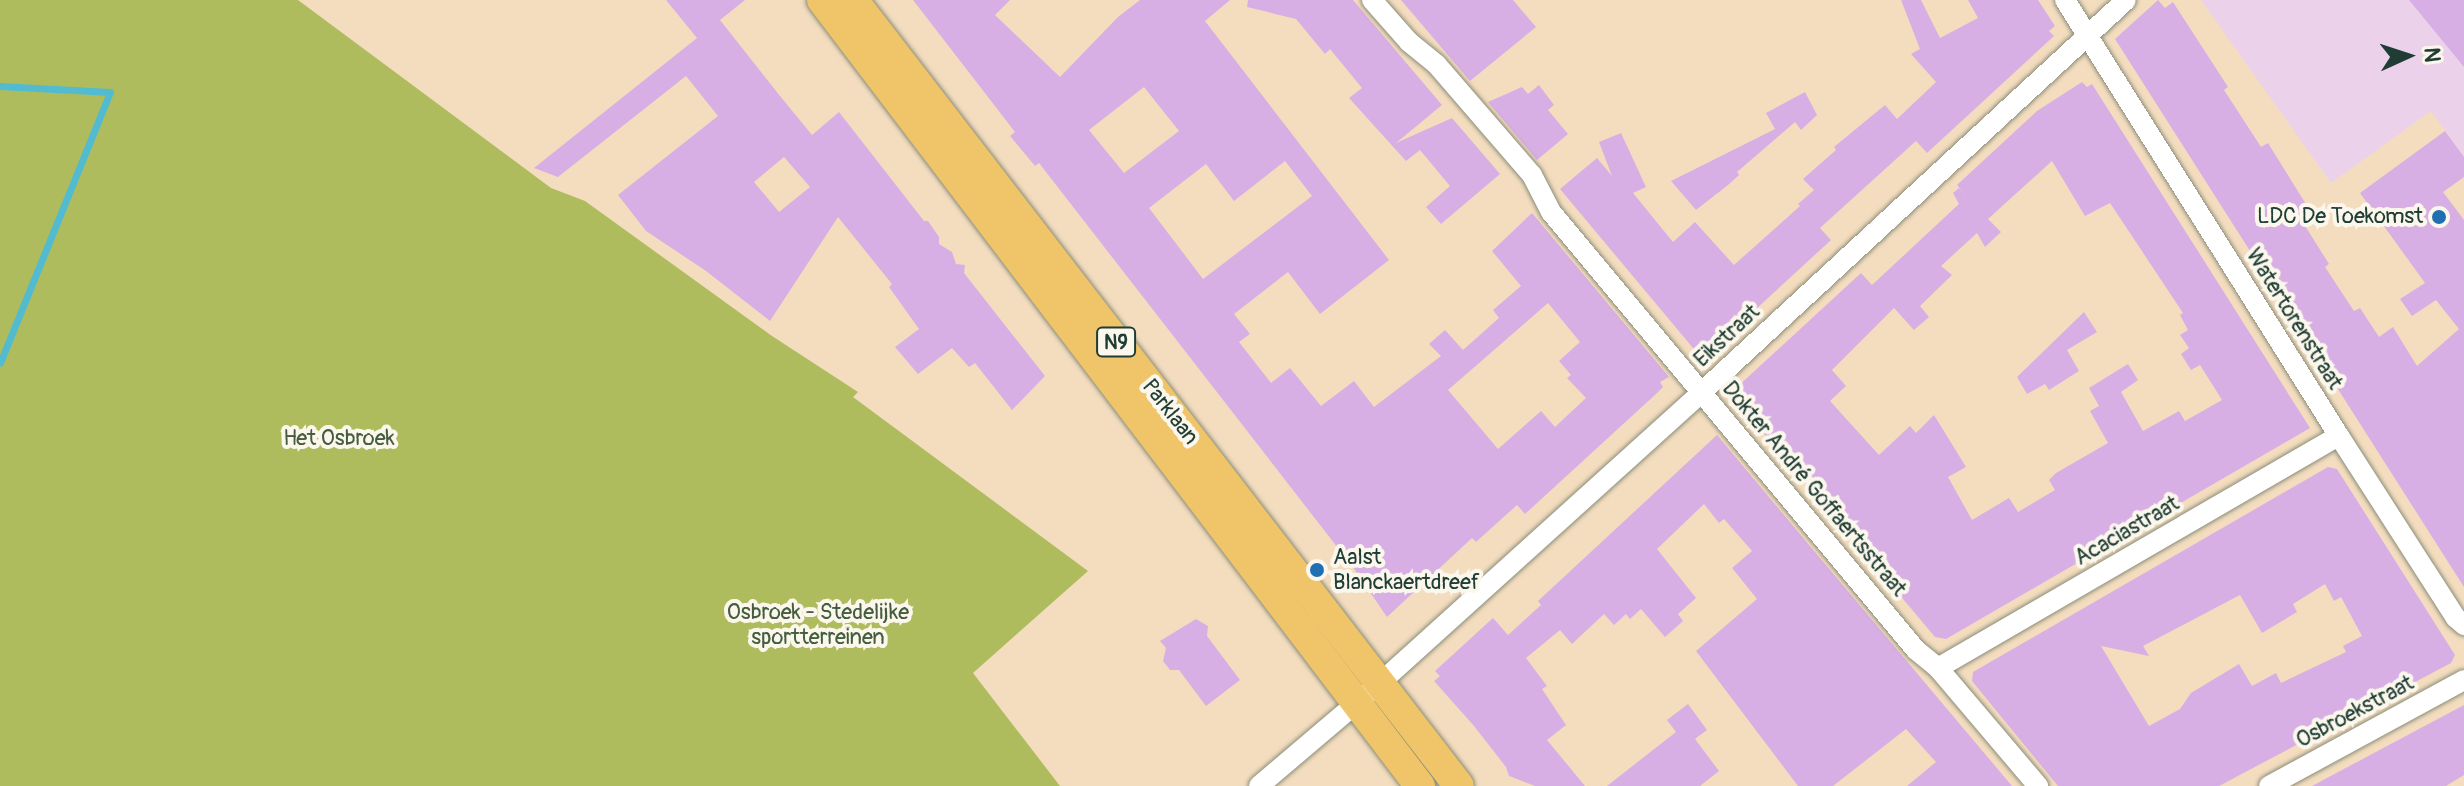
<!DOCTYPE html>
<html>
<head>
<meta charset="utf-8">
<style>
  body { margin:0 }
  #map { position:relative; width:2464px; height:786px; overflow:hidden; background:#f4ddbf; font-family:Pangolin,sans-serif }
  div>[style] { position:absolute }
  .built>* { inset:0; background:#ecd1ea }
  .green>* { inset:0; background:#afbc5e }
  .stream>* { height:7px; margin:-3.5px; padding:0 3.5px; transform-origin:3.5px; border-radius:3.5px; background:#53bbd0 }
  .building>* { inset:0; background:#d7afe4 }
  .roads { filter:drop-shadow(0 0 2px #8a8d7a) drop-shadow(0 0 2px #8a8d7a) }
  .street>* { height:20px; margin:-10px; padding:0 10px; transform-origin:10px; border-radius:10px; background:#fff }
  .primary>* { height:30px; margin:-15px; padding:0 15px; transform-origin:15px; border-radius:15px; background:#f0c469 }
  .dots>* { width:22px; height:22px; translate:-50% -50%; box-sizing:border-box; border:4px solid #fbf7ec; border-radius:50% }
  span { translate:-50% -50%; white-space:nowrap; text-align:center; line-height:1.15; -webkit-text-stroke:8px #fbf7ec; paint-order:stroke }
  .shield-label span { padding:2px 6px; background:#fbf7ec; border:2px solid; border-radius:6px; -webkit-text-stroke-width:0 }
  .shield-label { font-size:20px; color:#1f3d34; font-weight:700 }
  .poi-label { font-size:22px; color:#1f3d34 }
  .right { translate:-100% -50%; text-align:right }
  .left { translate:0 -50%; text-align:left }
  .street-label { font-size:22px; color:#1f3d34 }
  .park-label { font-size:22px; color:#435d3e }
  .north { position:absolute; left:2368px; top:16px; width:80px; height:80px; -webkit-text-stroke:6px #fbf7ec; paint-order:stroke; rotate:87deg; font-size:22px; font-weight:700; line-height:32px; text-align:center; color:#1f3d34 }
  .north::after { content:''; display:block; margin:auto; width:28px; height:36px; background:#1f3d34; clip-path:polygon(50% 0,100% 100%,50% 72%,0 100%) }
</style>
</head>
<body>
<div id="map">
  <div class="built">
    <div style="clip-path:polygon(2201px 0,2464px 0,2464px 157px,2431px 111px,2331px 183px)"></div>
  </div>
  <div class="green">
    <div style="clip-path:polygon(0 0,298px 0,551px 188px,585px 201px,772px 336px,858px 392px,853px 397px,1088px 571px,973px 673px,1060px 786px,0 786px)"></div>
  </div>
  <div class="stream">
    <div style="left:0;top:86px;width:110px;rotate:3.1deg"></div>
    <div style="left:110px;top:92px;width:292px;rotate:112.1deg"></div>
  </div>
  <div class="building">
    <div style="clip-path:polygon(evenodd,666px 0,745px 0,720px 20px,780px 96px,812px 135px,839px 112px,924px 221px,928px 221px,939px 237px,939px 244px,952px 252px,956px 264px,965px 265px,964px 273px,1045px 376px,1012px 410px,975px 363px,969px 367px,952px 348px,918px 374px,895px 347px,919px 329px,889px 287px,892px 284px,838px 217px,770px 321px,706px 271px,646px 231px,618px 195px,718px 116px,686px 76px,558px 177px,534px 168px,697px 38px,666px 0,784px 157px,810px 187px,779px 212px,754px 182px,784px 157px)"></div>
    <div style="clip-path:polygon(evenodd,913px 0,1010px 0,995px 15px,1060px 77px,1118px 17px,1140px 0,1230px 0,1205px 21px,1389px 260px,1320px 314px,1288px 272px,1234px 314px,1250px 334px,1239px 342px,1271px 383px,1290px 368px,1321px 406px,1354px 381px,1374px 407px,1441px 356px,1429px 344px,1445px 330px,1463px 350px,1499px 318px,1493px 310px,1521px 286px,1492px 251px,1532px 213px,1669px 377px,1660px 382px,1663px 387px,1656px 394px,1525px 514px,1517px 505px,1476px 542px,1472px 538px,1387px 617px,1355px 570px,1039px 163px,1035px 166px,1010px 136px,1015px 132px,913px 0,1144px 87px,1179px 131px,1124px 173px,1089px 130px,1144px 87px,913px 0,1285px 161px,1312px 196px,1203px 279px,1149px 208px,1206px 164px,1234px 201px,1285px 161px,913px 0,1548px 303px,1580px 342px,1559px 361px,1571px 375px,1567px 378px,1586px 398px,1555px 427px,1541px 411px,1498px 449px,1448px 390px,1548px 303px)"></div>
    <div style="clip-path:polygon(1248px 0,1353px 0,1442px 105px,1396px 143px,1452px 118px,1500px 174px,1441px 224px,1426px 207px,1450px 186px,1420px 150px,1406px 161px,1349px 98px,1362px 88px,1330px 49px,1325px 54px,1296px 19px,1247px 7px)"></div>
    <div style="clip-path:polygon(1401px 0,1513px 0,1536px 27px,1470px 81px)"></div>
    <div style="clip-path:polygon(1901px 0,1921px 0,1940px 38px,1978px 18px,1968px 0,2038px 0,2055px 26px,2049px 31px,2054px 36px,1927px 153px,1916px 141px,1820px 228px,1831px 240px,1706px 355px,1703px 350px,1698px 354px,1560px 189px,1597px 158px,1612px 176px,1599px 142px,1621px 133px,1646px 187px,1633px 193px,1673px 242px,1695px 222px,1734px 265px,1800px 206px,1798px 204px,1814px 190px,1803px 179px,1836px 150px,1834px 147px,1885px 105px,1897px 119px,1936px 82px,1911px 54px,1920px 49px)"></div>
    <div style="clip-path:polygon(2158px 0,2165px 8px,2173px 2px,2228px 87px,2224px 90px,2261px 147px,2268px 143px,2312px 214px,2302px 221px,2329px 264px,2325px 267px,2354px 311px,2360px 308px,2379px 337px,2393px 327px,2417px 366px,2459px 329px,2436px 300px,2412px 316px,2400px 299px,2425px 283px,2360px 193px,2445px 131px,2464px 157px,2464px 177px,2443px 192px,2464px 220px,2464px 587px,2115px 39px)"></div>
    <div style="clip-path:polygon(2409px 0,2464px 0,2464px 67px)"></div>
    <div style="clip-path:polygon(evenodd,2082px 82px,2087px 87px,2092px 84px,2310px 428px,1946px 639px,1935px 637px,1734px 398px,1740px 394px,1735px 389px,1861px 273px,1872px 285px,1959px 204px,1953px 193px,1959px 188px,1967px 197px,1957px 185px,2037px 111px,2082px 82px,2052px 161px,2085px 216px,2110px 203px,2183px 313px,2180px 315px,2188px 330px,2180px 335px,2189px 348px,2181px 354px,2191px 370px,2200px 365px,2222px 400px,2185px 421px,2179px 411px,2143px 431px,2121px 392px,2138px 380px,2128px 364px,2089px 388px,2099px 406px,2090px 411px,2108px 443px,2056px 473px,2049px 480px,2055px 490px,2018px 512px,2009px 498px,1972px 520px,1948px 477px,1966px 467px,1934px 415px,1916px 433px,1910px 426px,1879px 455px,1830px 401px,1846px 386px,1832px 370px,1894px 308px,1914px 330px,1929px 317px,1920px 306px,1952px 275px,1941px 266px,1977px 233px,1985px 247px,2001px 232px,1988px 219px,2052px 161px)"></div>
    <div style="clip-path:polygon(1539px 85px,1554px 105px,1548px 110px,1568px 134px,1537px 160px,1488px 102px,1522px 87px,1528px 94px)"></div>
    <div style="clip-path:polygon(1805px 92px,1817px 115px,1801px 130px,1795px 122px,1737px 172px,1739px 175px,1728px 185px,1696px 210px,1671px 181px,1775px 129px,1766px 113px)"></div>
    <div style="clip-path:polygon(2084px 312px,2097px 332px,2067px 350px,2079px 371px,2049px 390px,2045px 384px,2027px 394px,2017px 377px)"></div>
    <div style="clip-path:polygon(1717px 435px,1814px 551px,2012px 786px,1907px 786px,1936px 762px,1906px 729px,1833px 786px,1798px 786px,1696px 651px,1757px 599px,1732px 568px,1752px 551px,1724px 519px,1719px 523px,1704px 504px,1657px 549px,1696px 598px,1678px 614px,1683px 621px,1665px 637px,1641px 609px,1630px 619px,1626px 614px,1614px 625px,1604px 614px,1572px 644px,1560px 630px,1526px 658px,1547px 686px,1542px 689px,1566px 725px,1547px 740px,1585px 786px,1535px 786px,1509px 776px,1506px 767px,1474px 726px,1434px 681px,1440px 676px,1435px 671px,1493px 618px,1508px 635px,1541px 605px,1538px 601px)"></div>
    <div style="clip-path:polygon(evenodd,2328px 467px,2337px 469px,2455px 655px,2451px 663px,2219px 786px,2058px 786px,1972px 681px,1973px 672px,2328px 467px,2325px 584px,2334px 601px,2341px 597px,2362px 636px,2343px 646px,2346px 652px,2281px 683px,2276px 673px,2252px 686px,2239px 664px,2191px 693px,2180px 709px,2149px 726px,2101px 646px,2149px 656px,2143px 646px,2240px 595px,2262px 633px,2297px 612px,2293px 604px,2325px 584px)"></div>
    <div style="clip-path:polygon(1196px 619px,1208px 626px,1207px 636px,1240px 680px,1206px 706px,1179px 670px,1170px 670px,1163px 661px,1166px 648px,1160px 641px)"></div>
    <div style="clip-path:polygon(1688px 704px,1707px 730px,1695px 739px,1719px 771px,1700px 786px,1607px 786px,1676px 732px,1667px 720px)"></div>
    <div style="clip-path:polygon(2464px 705px,2464px 775px,2446px 786px,2312px 786px)"></div>
  </div>
  <div class="roads">
    <div class="street">
      <div style="left:1372px;top:0;width:56px;rotate:48.6deg"></div>
      <div style="left:1409px;top:42px;width:36px;rotate:39deg"></div>
      <div style="left:1437px;top:65px;width:145px;rotate:49.2deg"></div>
      <div style="left:1532px;top:175px;width:42px;rotate:62.8deg"></div>
      <div style="left:1551px;top:212px;width:570px;rotate:50.19deg"></div>
      <div style="left:1916px;top:650px;width:28px;rotate:39deg"></div>
      <div style="left:1938px;top:668px;width:155px;rotate:49.7deg"></div>
      <div style="left:2065px;top:0;width:515px;rotate:57.85deg"></div>
      <div style="left:2339px;top:436px;width:216px;rotate:57.3deg"></div>
      <div style="left:2456px;top:618px;width:11px;rotate:41deg"></div>
      <div style="left:1938px;top:668px;width:463px;rotate:-30.1deg"></div>
      <div style="left:1259px;top:786px;width:157px;rotate:-40.4deg"></div>
      <div style="left:1379px;top:684px;width:435px;rotate:-42.1deg"></div>
      <div style="left:1702px;top:392px;width:577px;rotate:-42.75deg"></div>
      <div style="left:2269px;top:786px;width:222px;rotate:-28.5deg"></div>
    </div>
    <div class="primary">
      <div style="left:822px;top:0;width:988px;rotate:52.74deg"></div>
      <div style="left:853px;top:0;width:992px;rotate:52.37deg"></div>
    </div>
  </div>
  <div class="dots">
    <div style="left:2439px;top:217px;background:#1f6fb2"></div>
    <div style="left:1317px;top:570px;background:#1f6fb2"></div>
  </div>
  <div class="shield-label">
    <span style="left:1116px;top:342px">N9</span>
  </div>
  <div class="poi-label">
    <span class="right" style="left:2423px;top:217px">LDC De Toekomst</span>
    <span class="left" style="left:1333px;top:570px">Aalst<br>Blanckaertdreef</span>
  </div>
  <div class="street-label">
    <span style="left:2294px;top:319px;rotate:58deg">Watertorenstraat</span>
    <span style="left:1727px;top:336px;rotate:-43deg">Eikstraat</span>
    <span style="left:1170px;top:412px;rotate:52deg">Parklaan</span>
    <span style="left:1814px;top:489px;rotate:50deg">Dokter André Goffaertsstraat</span>
    <span style="left:2127px;top:531px;rotate:-30deg">Acaciastraat</span>
    <span style="left:2355px;top:712px;rotate:-28deg">Osbroekstraat</span>
  </div>
  <div class="park-label">
    <span style="left:339px;top:439px">Het Osbroek</span>
    <span style="left:818px;top:625px">Osbroek - Stedelijke<br>sportterreinen</span>
  </div>
  <div class="north">N</div>
</div>
</body>
</html>
